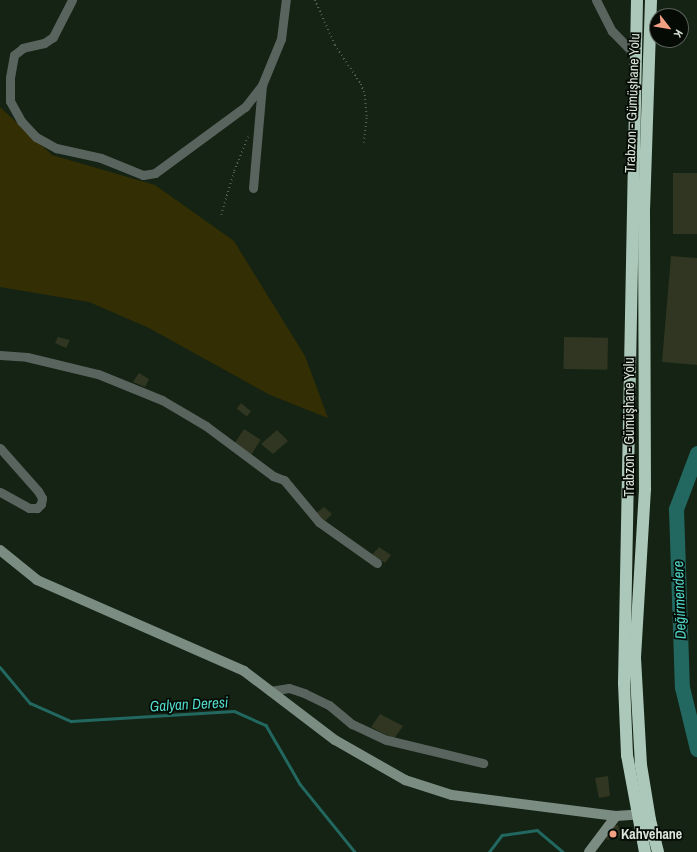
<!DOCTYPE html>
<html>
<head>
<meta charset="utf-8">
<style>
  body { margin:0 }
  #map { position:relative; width:697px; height:852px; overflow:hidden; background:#142313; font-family:"Archivo Narrow",sans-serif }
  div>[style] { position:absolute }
  .green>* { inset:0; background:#332e03 }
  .stream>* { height:2.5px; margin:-1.25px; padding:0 1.25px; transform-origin:1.25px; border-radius:1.25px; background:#226860 }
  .river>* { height:15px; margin:-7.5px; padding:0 7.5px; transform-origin:7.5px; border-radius:7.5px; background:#226860 }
  .building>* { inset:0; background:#303621; transform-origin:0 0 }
  .path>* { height:1.5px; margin-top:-0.75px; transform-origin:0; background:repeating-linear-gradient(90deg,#546253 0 1px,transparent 0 4px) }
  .street>* { height:9px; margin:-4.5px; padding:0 4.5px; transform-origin:4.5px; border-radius:4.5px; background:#59645f }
  .secondary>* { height:10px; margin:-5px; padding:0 5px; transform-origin:5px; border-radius:5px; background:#7b8c83 }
  .highway>* { height:12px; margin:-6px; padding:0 6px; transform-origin:6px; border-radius:6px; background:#acc8ba }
  .dots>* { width:11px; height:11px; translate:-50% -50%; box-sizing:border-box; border:2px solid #050a05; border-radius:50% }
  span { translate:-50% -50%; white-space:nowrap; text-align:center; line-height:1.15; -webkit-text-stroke:3.5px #050a05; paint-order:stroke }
  .street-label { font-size:14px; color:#dae4d9 }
  .poi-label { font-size:14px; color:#dae4d9; font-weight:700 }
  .left { translate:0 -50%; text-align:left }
  .water-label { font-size:15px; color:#51d7c8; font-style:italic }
  .north { position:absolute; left:649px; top:8px; width:40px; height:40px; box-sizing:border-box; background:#050a05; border:1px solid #5a615a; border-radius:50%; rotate:121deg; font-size:11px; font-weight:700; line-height:16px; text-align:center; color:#dae4d9 }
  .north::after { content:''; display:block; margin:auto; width:14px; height:18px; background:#f39f84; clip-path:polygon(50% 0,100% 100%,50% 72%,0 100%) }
</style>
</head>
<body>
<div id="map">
  <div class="green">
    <div style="clip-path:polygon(0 107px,52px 155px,155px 185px,234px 241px,305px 356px,328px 418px,270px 395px,149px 328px,89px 302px,0 287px)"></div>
  </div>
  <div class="stream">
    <div style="left:0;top:667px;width:47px;rotate:50.2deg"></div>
    <div style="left:30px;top:703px;width:45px;rotate:23.7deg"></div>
    <div style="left:71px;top:721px;width:163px;rotate:-3.5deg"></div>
    <div style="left:234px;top:711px;width:35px;rotate:24deg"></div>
    <div style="left:266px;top:725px;width:68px;rotate:60deg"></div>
    <div style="left:300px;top:784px;width:87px;rotate:51deg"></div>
    <div style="left:489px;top:852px;width:21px;rotate:-53deg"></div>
    <div style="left:502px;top:835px;width:35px;rotate:-8deg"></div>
    <div style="left:537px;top:830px;width:34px;rotate:40deg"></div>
  </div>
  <div class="river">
    <div style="left:697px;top:453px;width:60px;rotate:110.6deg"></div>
    <div style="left:676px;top:509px;width:178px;rotate:88.1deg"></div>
    <div style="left:682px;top:687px;width:64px;rotate:76.4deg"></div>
  </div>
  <div class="building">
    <div style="left:673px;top:173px;width:24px;height:61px"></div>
    <div style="clip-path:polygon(671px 256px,697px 258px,697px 365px,662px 362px)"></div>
    <div style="clip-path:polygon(58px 337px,70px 340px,66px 348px,55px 343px)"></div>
    <div style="left:564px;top:337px;width:44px;height:32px;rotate:1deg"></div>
    <div style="clip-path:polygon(139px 373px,149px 379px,145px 387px,133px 382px)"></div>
    <div style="left:241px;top:403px;width:13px;height:7px;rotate:39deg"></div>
    <div style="left:244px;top:429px;width:20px;height:18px;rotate:33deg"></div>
    <div style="clip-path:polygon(277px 430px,288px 441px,273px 454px,261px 444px)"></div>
    <div style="clip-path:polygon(324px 507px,332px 514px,324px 522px,315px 514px)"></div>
    <div style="clip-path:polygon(379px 547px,391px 555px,385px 563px,372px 555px)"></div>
    <div style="clip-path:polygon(380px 714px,403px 726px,394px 739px,371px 727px)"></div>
    <div style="clip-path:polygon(608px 776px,610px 796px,599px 798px,595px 778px)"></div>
    <div style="clip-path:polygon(618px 825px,621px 836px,607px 840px,605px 832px,610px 826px)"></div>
  </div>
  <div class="path">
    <div style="left:315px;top:0;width:49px;rotate:66deg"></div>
    <div style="left:335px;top:45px;width:47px;rotate:56.3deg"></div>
    <div style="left:361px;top:84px;width:12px;rotate:70deg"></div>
    <div style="left:365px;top:95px;width:23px;rotate:85deg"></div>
    <div style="left:367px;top:118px;width:25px;rotate:97deg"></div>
    <div style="left:221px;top:215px;width:46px;rotate:-73.5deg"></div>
    <div style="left:234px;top:171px;width:37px;rotate:-68deg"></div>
  </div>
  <div class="street">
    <div style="left:72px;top:0;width:42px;rotate:117.2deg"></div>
    <div style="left:53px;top:37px;width:11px;rotate:146deg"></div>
    <div style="left:44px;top:43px;width:22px;rotate:167deg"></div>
    <div style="left:23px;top:48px;width:11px;rotate:142deg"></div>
    <div style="left:14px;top:55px;width:23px;rotate:100deg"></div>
    <div style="left:10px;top:78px;width:23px;rotate:90deg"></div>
    <div style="left:10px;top:101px;width:23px;rotate:61deg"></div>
    <div style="left:21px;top:121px;width:22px;rotate:47deg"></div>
    <div style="left:36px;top:137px;width:23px;rotate:29deg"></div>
    <div style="left:56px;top:148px;width:46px;rotate:12.5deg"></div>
    <div style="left:101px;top:158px;width:45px;rotate:22deg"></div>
    <div style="left:143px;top:175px;width:12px;rotate:-9deg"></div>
    <div style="left:155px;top:173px;width:112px;rotate:-36.3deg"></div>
    <div style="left:245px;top:107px;width:28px;rotate:-52deg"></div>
    <div style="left:596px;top:0;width:35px;rotate:63deg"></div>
    <div style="left:612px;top:31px;width:35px;rotate:46deg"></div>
    <div style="left:253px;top:188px;width:103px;rotate:-85deg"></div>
    <div style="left:262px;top:85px;width:50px;rotate:-67.6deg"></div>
    <div style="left:281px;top:39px;width:39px;rotate:-83deg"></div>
    <div style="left:0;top:355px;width:27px;rotate:4deg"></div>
    <div style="left:27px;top:357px;width:73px;rotate:13.5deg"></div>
    <div style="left:98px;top:374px;width:69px;rotate:22.1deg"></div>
    <div style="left:162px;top:400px;width:51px;rotate:30.6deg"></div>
    <div style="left:206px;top:426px;width:84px;rotate:36.7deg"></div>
    <div style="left:273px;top:476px;width:12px;rotate:20deg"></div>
    <div style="left:284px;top:480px;width:55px;rotate:50.2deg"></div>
    <div style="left:319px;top:522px;width:71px;rotate:35.3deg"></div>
    <div style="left:0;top:448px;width:57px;rotate:48.5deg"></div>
    <div style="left:38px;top:491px;width:8px;rotate:60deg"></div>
    <div style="left:42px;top:498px;width:6px;rotate:99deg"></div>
    <div style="left:41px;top:504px;width:6px;rotate:135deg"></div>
    <div style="left:37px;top:508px;width:8px;rotate:180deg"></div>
    <div style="left:29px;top:508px;width:33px;rotate:-151deg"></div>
    <div style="left:270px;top:691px;width:19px;rotate:-9deg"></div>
    <div style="left:289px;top:688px;width:16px;rotate:18deg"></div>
    <div style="left:304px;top:693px;width:28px;rotate:26deg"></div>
    <div style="left:329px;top:705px;width:30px;rotate:40deg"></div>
    <div style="left:352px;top:724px;width:38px;rotate:25deg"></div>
    <div style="left:387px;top:740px;width:99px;rotate:13.5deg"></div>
  </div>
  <div class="secondary">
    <div style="left:0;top:550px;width:48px;rotate:39deg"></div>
    <div style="left:37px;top:580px;width:226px;rotate:23.7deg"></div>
    <div style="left:244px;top:671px;width:114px;rotate:37.2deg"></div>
    <div style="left:335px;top:740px;width:81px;rotate:29.7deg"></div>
    <div style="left:405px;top:780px;width:49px;rotate:17.7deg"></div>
    <div style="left:452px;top:795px;width:165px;rotate:7.3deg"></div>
    <div style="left:616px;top:816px;width:29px;rotate:-4deg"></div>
    <div style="left:589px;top:852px;width:45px;rotate:-53.1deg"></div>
  </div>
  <div class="highway">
    <div style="left:637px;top:0;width:683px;rotate:91.09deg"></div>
    <div style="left:624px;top:683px;width:72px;rotate:87.6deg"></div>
    <div style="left:627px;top:755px;width:99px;rotate:79.5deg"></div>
    <div style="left:651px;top:0;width:208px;rotate:91.9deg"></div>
    <div style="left:644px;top:208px;width:281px;rotate:89.8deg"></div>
    <div style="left:645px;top:489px;width:169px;rotate:93.4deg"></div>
    <div style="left:635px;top:658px;width:107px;rotate:86.8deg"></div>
    <div style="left:641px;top:765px;width:56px;rotate:80.7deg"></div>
    <div style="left:650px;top:820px;width:33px;rotate:76deg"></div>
  </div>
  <div class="dots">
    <div style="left:613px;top:834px;background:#f39f84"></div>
  </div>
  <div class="street-label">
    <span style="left:632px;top:103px;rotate:-88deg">Trabzon - Gümüşhane Yolu</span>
    <span style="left:629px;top:427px;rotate:-90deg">Trabzon - Gümüşhane Yolu</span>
  </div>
  <div class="poi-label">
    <span class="left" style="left:621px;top:834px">Kahvehane</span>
  </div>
  <div class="water-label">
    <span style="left:679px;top:600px;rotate:-92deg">Değirmendere</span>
    <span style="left:189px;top:704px;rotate:-3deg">Galyan Deresi</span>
  </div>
  <div class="north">K</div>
</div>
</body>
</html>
